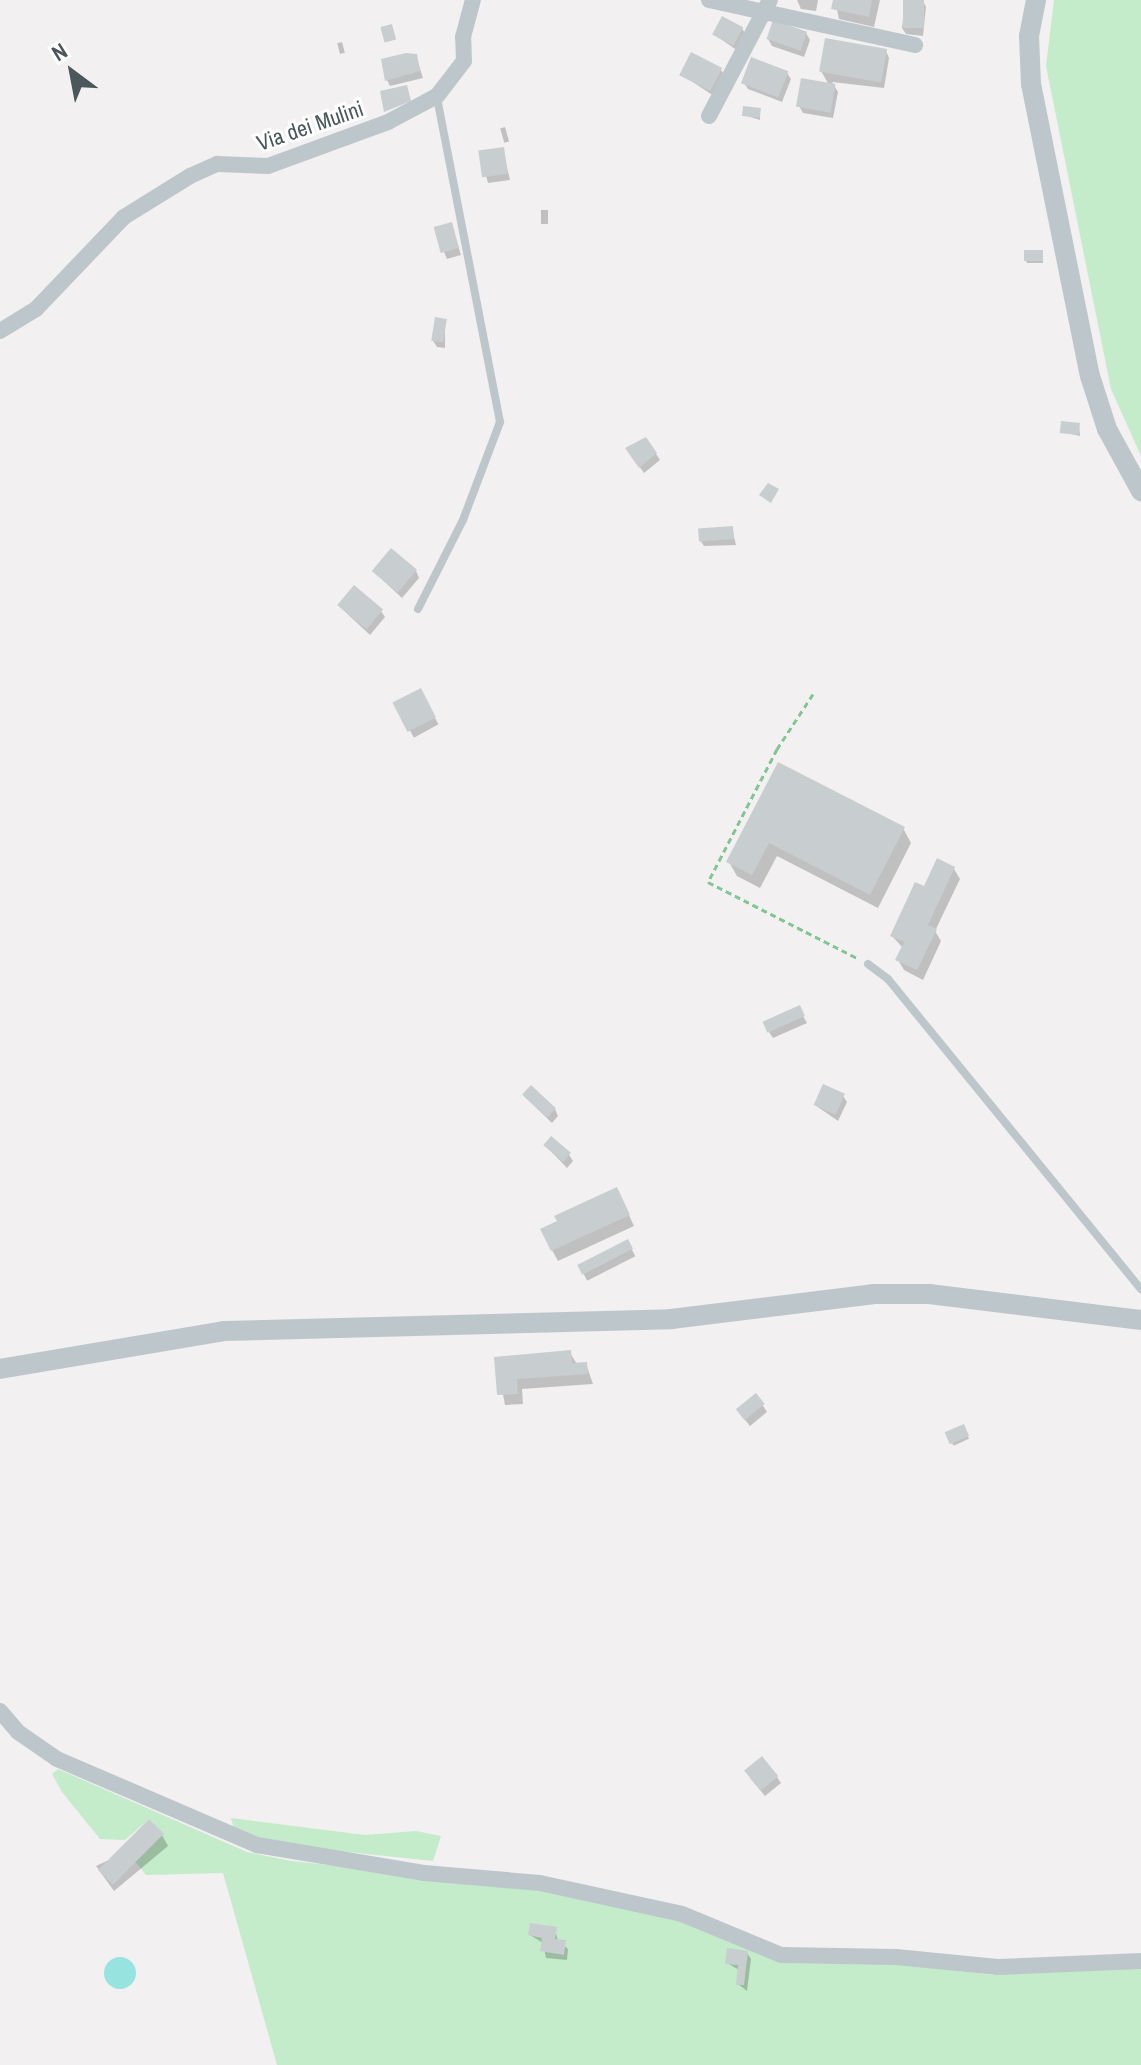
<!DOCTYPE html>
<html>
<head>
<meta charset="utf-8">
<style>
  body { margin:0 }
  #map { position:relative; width:1141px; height:2065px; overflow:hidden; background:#f2f0f1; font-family:"Archivo Narrow",sans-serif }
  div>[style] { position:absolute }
  .green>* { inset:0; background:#c4ebca }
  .water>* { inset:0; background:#96e3e0 }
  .round { border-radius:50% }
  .shadow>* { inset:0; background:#0003; transform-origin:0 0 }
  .building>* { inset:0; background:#c8cdcf; transform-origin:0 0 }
  .path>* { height:3px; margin-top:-1.5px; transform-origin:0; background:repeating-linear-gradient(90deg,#80c592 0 6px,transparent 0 10px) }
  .service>* { height:8px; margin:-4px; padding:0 4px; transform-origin:4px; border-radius:4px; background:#bdc7cb }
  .minor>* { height:16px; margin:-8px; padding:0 8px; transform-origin:8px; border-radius:8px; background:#bdc7cb }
  .tertiary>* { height:20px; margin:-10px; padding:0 10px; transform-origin:10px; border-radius:10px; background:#bdc7cb }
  span { translate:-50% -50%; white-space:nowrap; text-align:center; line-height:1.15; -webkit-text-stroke:6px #fff; paint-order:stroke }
  .street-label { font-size:22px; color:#4a575b }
  .north { position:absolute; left:32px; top:32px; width:80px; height:80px; -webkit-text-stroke:6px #fff; paint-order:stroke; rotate:328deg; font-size:22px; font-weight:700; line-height:32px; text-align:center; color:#4a575b }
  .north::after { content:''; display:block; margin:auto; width:28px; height:36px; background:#4a575b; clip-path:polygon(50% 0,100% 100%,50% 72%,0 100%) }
</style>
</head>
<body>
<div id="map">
  <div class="green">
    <div style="clip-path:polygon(1141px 0,1141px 456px,1111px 389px,1046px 66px,1054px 0)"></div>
    <div style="clip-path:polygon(58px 1769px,247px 1852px,291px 1861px,530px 1886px,684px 1919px,782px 1961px,899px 1964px,992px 1975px,1141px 1965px,1141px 2065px,277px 2065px,223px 1873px,146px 1875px,134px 1860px,163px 1834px,149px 1819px,125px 1840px,100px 1839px,62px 1792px,52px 1774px)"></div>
    <div style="clip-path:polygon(231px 1818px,365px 1835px,416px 1831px,441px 1836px,433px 1861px,329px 1850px,235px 1833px)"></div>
  </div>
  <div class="water">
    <div class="round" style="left:104px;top:1957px;width:32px;height:32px"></div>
  </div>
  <div class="shadow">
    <div style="clip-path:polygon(797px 0,818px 0,816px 11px,801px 9px)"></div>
    <div style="clip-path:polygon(835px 0,880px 0,874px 27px,839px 19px)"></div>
    <div style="clip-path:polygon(905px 0,923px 1px,926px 7px,923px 36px,906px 34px,902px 28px)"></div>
    <div style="clip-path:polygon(742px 28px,746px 35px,738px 51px,715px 35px)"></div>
    <div style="clip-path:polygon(806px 33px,810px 40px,804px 57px,772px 46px,768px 39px)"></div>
    <div style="left:342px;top:42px;width:11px;height:5px;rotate:75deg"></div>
    <div style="clip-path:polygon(886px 51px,889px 58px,884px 88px,832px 82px,838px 92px,833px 118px,803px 113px,799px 106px,829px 85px,821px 71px)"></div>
    <div style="clip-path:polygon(416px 56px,423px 78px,390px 86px,387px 80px)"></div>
    <div style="clip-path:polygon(721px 70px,725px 76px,714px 96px,682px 75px)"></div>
    <div style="clip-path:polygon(787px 73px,791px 79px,782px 102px,748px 89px,744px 83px)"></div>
    <div style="clip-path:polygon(760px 110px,760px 120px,744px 115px)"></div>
    <div style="left:505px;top:127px;width:15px;height:5px;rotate:74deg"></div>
    <div style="clip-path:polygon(503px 150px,510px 180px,488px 183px,480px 153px)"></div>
    <div style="left:541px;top:210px;width:7px;height:14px"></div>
    <div style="clip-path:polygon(451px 224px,461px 255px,447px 259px,444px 252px)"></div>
    <div style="clip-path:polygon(1042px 252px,1043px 263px,1027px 263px,1026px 261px)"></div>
    <div style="clip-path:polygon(445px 320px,445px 348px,437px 347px,433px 341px)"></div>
    <div style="clip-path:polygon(1079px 425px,1080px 436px,1062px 432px)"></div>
    <div style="clip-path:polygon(656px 454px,660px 460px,644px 473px,631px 455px)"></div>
    <div style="clip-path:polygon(732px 528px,736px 545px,704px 546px,700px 540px)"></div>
    <div style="clip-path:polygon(416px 571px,419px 578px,402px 598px,374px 572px)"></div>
    <div style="clip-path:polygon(339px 606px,381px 611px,385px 617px,370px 635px)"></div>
    <div style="left:420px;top:691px;width:38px;height:28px;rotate:61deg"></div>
    <div style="clip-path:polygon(779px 765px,903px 828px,911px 843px,878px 908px,777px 856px,760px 888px,737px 876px,729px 862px)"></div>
    <div style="clip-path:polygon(954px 869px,960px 879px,935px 931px,941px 941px,923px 980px,904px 970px,898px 960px,903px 948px,892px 936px,925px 889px)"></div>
    <div style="clip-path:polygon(802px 1014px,807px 1023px,773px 1038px,769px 1032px)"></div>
    <div style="clip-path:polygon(524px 1096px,555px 1109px,558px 1116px,552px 1123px)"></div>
    <div style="clip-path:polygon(843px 1096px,847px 1102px,838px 1121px,815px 1105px)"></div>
    <div style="clip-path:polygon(545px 1145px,569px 1155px,573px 1161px,567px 1168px)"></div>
    <div style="clip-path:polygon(622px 1200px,634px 1226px,558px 1261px,552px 1250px)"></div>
    <div style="left:628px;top:1242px;width:16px;height:54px;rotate:63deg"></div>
    <div style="clip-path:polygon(570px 1353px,577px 1364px,586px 1364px,593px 1384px,522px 1389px,523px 1404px,505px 1405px,496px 1358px)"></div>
    <div style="clip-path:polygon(756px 1395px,767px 1412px,750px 1426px,742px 1416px)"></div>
    <div style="left:963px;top:1426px;width:14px;height:17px;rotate:65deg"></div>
    <div style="clip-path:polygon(777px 1777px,781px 1783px,765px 1796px,750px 1778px)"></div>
    <div style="clip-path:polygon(162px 1835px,168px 1846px,114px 1891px,96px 1866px)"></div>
    <div style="clip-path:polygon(555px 1929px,558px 1941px,568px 1949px,567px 1960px,546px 1958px,543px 1943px,530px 1935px)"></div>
    <div style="clip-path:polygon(747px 1953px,751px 1959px,747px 1991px,738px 1984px,739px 1970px,727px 1963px)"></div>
  </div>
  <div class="building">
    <div style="clip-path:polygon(833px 0,872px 0,869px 17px,831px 9px)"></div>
    <div style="left:903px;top:0;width:21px;height:28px"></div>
    <div style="left:722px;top:16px;width:24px;height:21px;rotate:28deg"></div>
    <div style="left:773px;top:20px;width:36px;height:20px;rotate:19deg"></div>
    <div style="left:392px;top:24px;width:16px;height:12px;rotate:75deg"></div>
    <div style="left:825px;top:38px;width:63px;height:34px;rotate:10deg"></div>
    <div style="left:691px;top:52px;width:35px;height:26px;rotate:27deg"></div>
    <div style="clip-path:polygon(406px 53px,417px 54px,420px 71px,385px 81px,381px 59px)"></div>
    <div style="left:751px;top:57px;width:40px;height:28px;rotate:21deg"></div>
    <div style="left:801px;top:78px;width:35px;height:29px;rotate:10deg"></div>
    <div style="clip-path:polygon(407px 85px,411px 101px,384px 112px,380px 91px)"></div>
    <div style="left:743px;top:106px;width:18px;height:10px;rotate:6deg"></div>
    <div style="left:504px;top:147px;width:27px;height:26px;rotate:82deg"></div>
    <div style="left:452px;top:222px;width:27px;height:19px;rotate:75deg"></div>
    <div style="left:1024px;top:250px;width:19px;height:11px"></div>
    <div style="left:435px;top:317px;width:12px;height:24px;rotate:9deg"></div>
    <div style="left:1061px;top:421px;width:19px;height:12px;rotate:6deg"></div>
    <div style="clip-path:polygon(646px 437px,657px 453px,639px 468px,625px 448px)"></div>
    <div style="clip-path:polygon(768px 483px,779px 489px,771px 503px,759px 495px)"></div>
    <div style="left:733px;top:526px;width:13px;height:35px;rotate:86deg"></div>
    <div style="left:391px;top:548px;width:34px;height:30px;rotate:40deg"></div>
    <div style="left:354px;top:585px;width:38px;height:26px;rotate:40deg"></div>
    <div style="left:421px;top:688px;width:33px;height:32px;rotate:63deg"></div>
    <div style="clip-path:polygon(778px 762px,905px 827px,870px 895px,769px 843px,752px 875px,726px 862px)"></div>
    <div style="clip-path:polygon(937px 858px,955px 867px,928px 925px,937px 929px,917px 970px,895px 960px,904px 942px,890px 936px,915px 882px,924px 886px)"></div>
    <div style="left:800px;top:1005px;width:12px;height:41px;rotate:66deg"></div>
    <div style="left:823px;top:1084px;width:24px;height:23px;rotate:24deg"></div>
    <div style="left:531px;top:1085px;width:34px;height:13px;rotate:43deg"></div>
    <div style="left:551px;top:1136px;width:26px;height:12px;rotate:40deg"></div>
    <div style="clip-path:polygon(617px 1187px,630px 1215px,551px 1251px,540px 1229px,557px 1221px,554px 1216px)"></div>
    <div style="left:628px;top:1239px;width:11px;height:57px;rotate:63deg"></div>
    <div style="clip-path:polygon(571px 1350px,572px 1363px,587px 1362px,588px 1374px,517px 1379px,518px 1394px,497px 1395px,494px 1357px)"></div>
    <div style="left:756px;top:1393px;width:14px;height:26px;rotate:51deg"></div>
    <div style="left:964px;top:1424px;width:13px;height:21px;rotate:67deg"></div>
    <div style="left:762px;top:1756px;width:26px;height:23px;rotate:51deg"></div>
    <div style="left:149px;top:1819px;width:21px;height:72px;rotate:45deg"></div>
    <div style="clip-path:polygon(530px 1923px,557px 1927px,555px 1939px,566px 1940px,564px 1955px,540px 1951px,542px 1938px,528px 1935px)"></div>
    <div style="clip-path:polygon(727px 1948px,748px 1951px,744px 1985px,736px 1985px,738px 1965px,725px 1964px)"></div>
  </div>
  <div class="path">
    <div style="left:813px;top:694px;width:66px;rotate:123.2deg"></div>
    <div style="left:777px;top:749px;width:150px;rotate:117.4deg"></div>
    <div style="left:708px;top:882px;width:169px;rotate:27deg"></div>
  </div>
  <div class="service">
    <div style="left:418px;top:609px;width:100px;rotate:-63.2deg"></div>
    <div style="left:463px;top:520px;width:105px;rotate:-69.3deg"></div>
    <div style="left:500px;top:422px;width:331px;rotate:-101deg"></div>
    <div style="left:868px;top:964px;width:25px;rotate:37deg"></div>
    <div style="left:888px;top:979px;width:400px;rotate:50.8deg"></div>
  </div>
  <div class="minor">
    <div style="left:709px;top:0;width:211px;rotate:12.3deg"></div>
    <div style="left:709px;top:116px;width:131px;rotate:-62.3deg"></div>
    <div style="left:0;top:331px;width:42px;rotate:-31.4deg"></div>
    <div style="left:36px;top:309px;width:127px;rotate:-46.3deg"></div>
    <div style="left:124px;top:217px;width:78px;rotate:-31.8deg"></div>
    <div style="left:190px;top:176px;width:30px;rotate:-24deg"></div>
    <div style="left:217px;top:164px;width:51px;rotate:2.2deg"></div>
    <div style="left:268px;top:166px;width:128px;rotate:-20.1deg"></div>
    <div style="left:388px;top:122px;width:55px;rotate:-28deg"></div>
    <div style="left:437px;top:96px;width:44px;rotate:-52.4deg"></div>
    <div style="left:464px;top:61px;width:24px;rotate:-92deg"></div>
    <div style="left:463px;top:37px;width:38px;rotate:-75deg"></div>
    <div style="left:0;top:1711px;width:28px;rotate:49deg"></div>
    <div style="left:18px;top:1732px;width:47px;rotate:34.7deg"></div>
    <div style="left:57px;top:1759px;width:218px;rotate:23.3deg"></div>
    <div style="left:257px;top:1845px;width:169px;rotate:9.5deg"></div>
    <div style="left:424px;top:1873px;width:116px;rotate:4.9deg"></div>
    <div style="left:540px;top:1883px;width:145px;rotate:12.3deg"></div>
    <div style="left:682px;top:1914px;width:107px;rotate:22.5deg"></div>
    <div style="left:781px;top:1955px;width:115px;rotate:1deg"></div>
    <div style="left:896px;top:1957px;width:102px;rotate:5.6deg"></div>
    <div style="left:998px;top:1967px;width:143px;rotate:-2.4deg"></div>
  </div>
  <div class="tertiary">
    <div style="left:1036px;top:0;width:37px;rotate:101deg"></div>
    <div style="left:1029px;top:36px;width:48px;rotate:87.6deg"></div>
    <div style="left:1031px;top:84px;width:298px;rotate:78.6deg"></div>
    <div style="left:1090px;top:376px;width:56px;rotate:72.2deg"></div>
    <div style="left:1107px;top:429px;width:71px;rotate:61.3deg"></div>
    <div style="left:0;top:1369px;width:227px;rotate:-9.6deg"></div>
    <div style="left:224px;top:1331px;width:447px;rotate:-1.5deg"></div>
    <div style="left:671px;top:1319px;width:205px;rotate:-7deg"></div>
    <div style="left:874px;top:1294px;width:55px"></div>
    <div style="left:929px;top:1294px;width:214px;rotate:7deg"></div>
  </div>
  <div class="street-label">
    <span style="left:310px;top:126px;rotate:-19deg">Via dei Mulini</span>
  </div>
  <div class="north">N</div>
</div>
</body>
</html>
